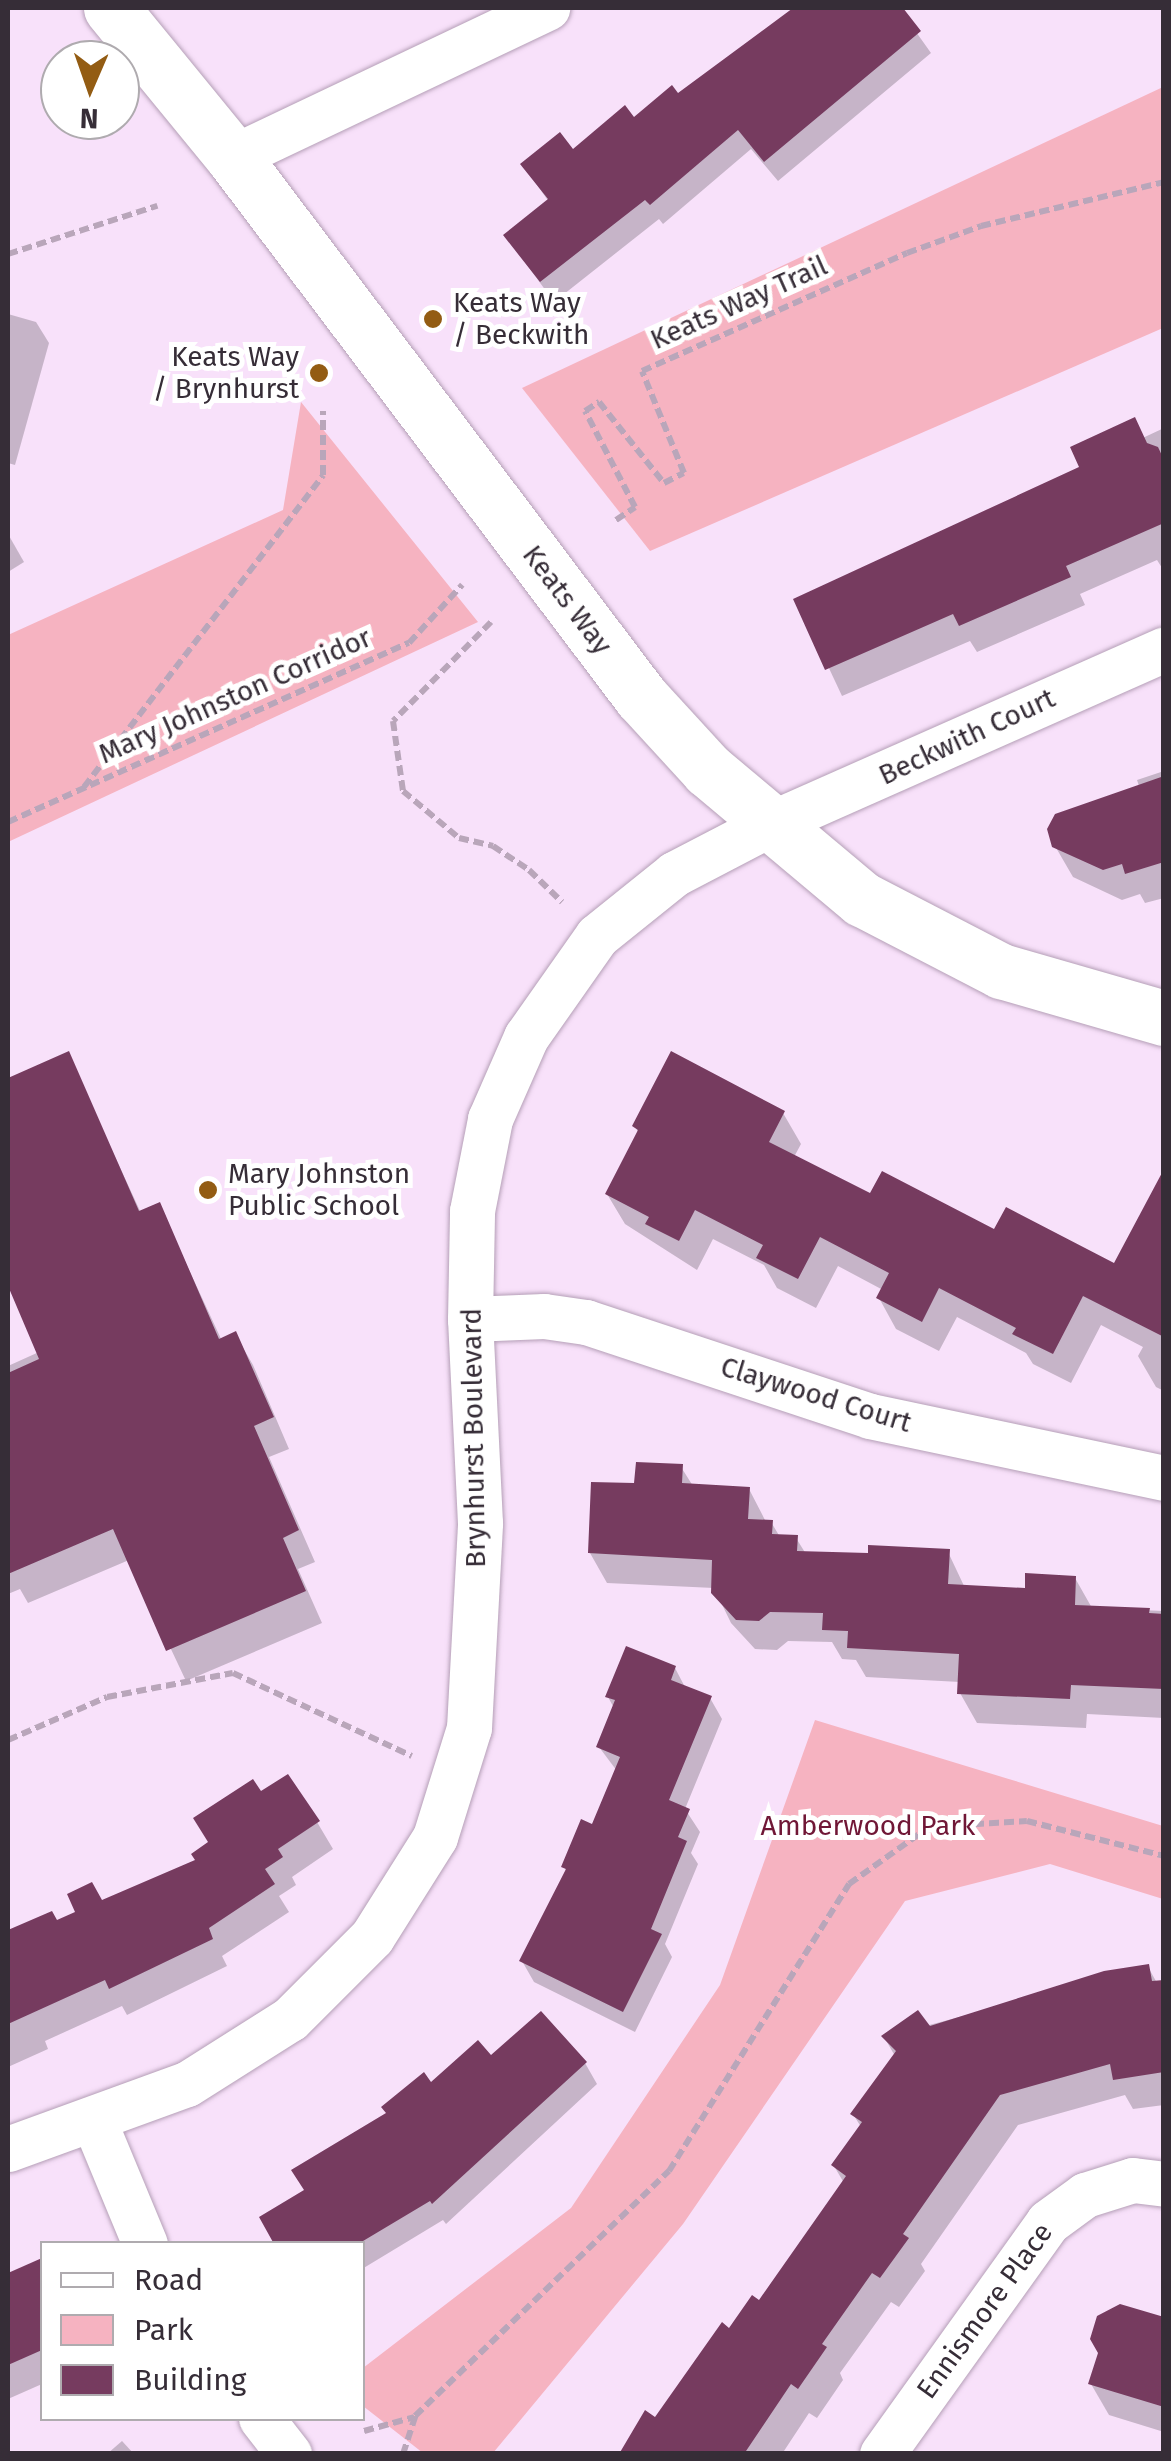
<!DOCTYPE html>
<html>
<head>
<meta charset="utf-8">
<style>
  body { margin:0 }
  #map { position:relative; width:1171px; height:2461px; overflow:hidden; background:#f8e1fa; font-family:"Fira Sans",sans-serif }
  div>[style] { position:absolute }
  .green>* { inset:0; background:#f6b3c1 }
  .shadow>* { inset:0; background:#0003 }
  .building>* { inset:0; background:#763b5f }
  .path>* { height:6px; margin-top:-3px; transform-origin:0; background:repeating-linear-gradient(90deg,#b9a6ba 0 10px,transparent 0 15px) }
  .roads { filter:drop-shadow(0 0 2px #b59fb7) drop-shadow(0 0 2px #b59fb7) }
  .street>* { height:45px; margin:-22.5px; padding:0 22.5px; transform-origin:22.5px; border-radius:22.5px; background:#fff }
  .secondary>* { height:55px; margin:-27.5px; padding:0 27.5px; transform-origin:27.5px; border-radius:27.5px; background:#fff }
  .dots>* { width:28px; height:28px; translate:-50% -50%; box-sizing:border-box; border:5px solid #fff; border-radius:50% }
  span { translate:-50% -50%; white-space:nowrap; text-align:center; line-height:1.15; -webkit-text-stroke:10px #fff; paint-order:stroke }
  .poi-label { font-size:28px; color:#362d37 }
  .left { translate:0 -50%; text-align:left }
  .right { translate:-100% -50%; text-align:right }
  .street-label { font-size:28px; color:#362d37 }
  .park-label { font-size:28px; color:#701736 }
  .frame { position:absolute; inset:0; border:10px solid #362d37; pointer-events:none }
  .legend { position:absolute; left:40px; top:2241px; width:325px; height:180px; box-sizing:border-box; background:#fff; border:2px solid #afabaf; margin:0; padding:12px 18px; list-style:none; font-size:30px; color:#362d37 }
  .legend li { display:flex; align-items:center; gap:20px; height:50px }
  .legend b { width:50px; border:2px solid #afabaf }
  .north { position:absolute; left:40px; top:40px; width:100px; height:100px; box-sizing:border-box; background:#fff; border:2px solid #afabaf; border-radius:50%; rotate:182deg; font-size:28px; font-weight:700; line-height:40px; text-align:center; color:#362d37 }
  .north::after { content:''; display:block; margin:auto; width:35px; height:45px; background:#935c13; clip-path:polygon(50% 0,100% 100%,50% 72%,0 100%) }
</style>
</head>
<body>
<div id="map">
  <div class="green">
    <div style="clip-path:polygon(1163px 87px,1163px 328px,650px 551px,522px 388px)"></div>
    <div style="clip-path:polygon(301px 402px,478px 622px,8px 842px,8px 635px,283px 510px)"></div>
    <div style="clip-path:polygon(815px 1720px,1163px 1826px,1163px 1899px,1050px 1864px,905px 1901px,683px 2224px,493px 2453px,423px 2453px,363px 2406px,363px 2368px,571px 2208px,720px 1985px)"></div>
  </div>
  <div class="shadow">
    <div style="clip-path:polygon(795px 8px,899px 8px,931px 53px,778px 181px,751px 149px,663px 224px,659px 219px,554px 302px,506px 236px,549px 202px,523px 165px,573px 153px,678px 96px)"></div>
    <div style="clip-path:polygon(8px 314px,36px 322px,49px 343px,15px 465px,8px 463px)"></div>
    <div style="clip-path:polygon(1164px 428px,1164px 571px,1157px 560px,1080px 594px,1085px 605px,977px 652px,970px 641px,842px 696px,797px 600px)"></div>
    <div style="clip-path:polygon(8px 534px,24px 562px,8px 572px)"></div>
    <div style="clip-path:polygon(1164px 771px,1164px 898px,1145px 903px,1140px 894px,1122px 900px,1073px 877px,1055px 846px,1139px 786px,1137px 780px)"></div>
    <div style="clip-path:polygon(68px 1055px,141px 1213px,159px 1205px,222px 1341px,235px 1334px,253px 1365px,289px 1449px,269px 1457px,315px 1562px,298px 1569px,322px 1623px,186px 1681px,129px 1560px,28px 1603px,20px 1589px,8px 1594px,8px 1366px,39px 1352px,8px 1279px,8px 1081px)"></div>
    <div style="clip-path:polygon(783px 1113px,801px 1144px,794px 1157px,871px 1197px,1115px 1266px,1164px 1216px,1164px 1391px,1156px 1387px,1138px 1356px,1143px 1347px,1101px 1325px,1071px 1383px,1033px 1364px,1026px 1353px,957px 1317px,939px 1351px,896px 1329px,879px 1298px,883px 1290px,838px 1266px,816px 1308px,777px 1288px,764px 1265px,713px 1239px,697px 1270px,625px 1224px,607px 1194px,639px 1134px,635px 1126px)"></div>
    <div style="clip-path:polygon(681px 1467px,693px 1486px,749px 1489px,766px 1522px,771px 1522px,780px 1537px,796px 1538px,806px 1554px,948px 1552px,965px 1588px,1027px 1591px,1075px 1578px,1092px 1608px,1164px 1611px,1164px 1718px,1087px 1714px,1086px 1728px,977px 1723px,960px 1693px,960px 1682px,866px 1677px,856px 1660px,842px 1659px,832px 1642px,788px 1641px,777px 1650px,755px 1649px,731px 1623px,714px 1588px,607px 1583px,590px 1553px,637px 1486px)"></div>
    <div style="clip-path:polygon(675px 1668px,686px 1689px,710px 1698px,722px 1719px,685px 1809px,700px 1832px,691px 1853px,698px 1864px,665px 1944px,672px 1957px,635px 2032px,534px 1982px,522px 1961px,567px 1872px,564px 1867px,594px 1827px,617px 1771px,599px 1747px,614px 1708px,608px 1697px)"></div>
    <div style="clip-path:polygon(260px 1795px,317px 1822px,333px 1849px,292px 1877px,296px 1885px,279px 1896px,289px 1912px,222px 1956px,227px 1966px,127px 2015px,122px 2006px,45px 2041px,48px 2049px,8px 2067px,8px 1933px,51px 1914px,56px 1923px,198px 1861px)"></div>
    <div style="clip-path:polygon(1148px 1967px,1157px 1983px,1164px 1982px,1164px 2105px,1133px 2109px,1125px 2095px,1018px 2125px,921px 2264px,925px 2271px,899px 2307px,891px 2302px,840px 2373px,843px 2380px,817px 2418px,809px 2413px,782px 2454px,622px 2454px,760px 2303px,844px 2183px,834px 2166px,861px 2127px,853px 2114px,895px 2056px,884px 2037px)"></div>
    <div style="clip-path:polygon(491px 2058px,585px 2063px,597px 2084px,446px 2224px,443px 2220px,362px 2269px,362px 2244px,277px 2244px,307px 2191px,431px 2085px)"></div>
    <div style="clip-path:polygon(36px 2264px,42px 2275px,42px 2384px,8px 2399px,8px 2276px)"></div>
    <div style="clip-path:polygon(1164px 2320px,1164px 2432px,1109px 2415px,1091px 2384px)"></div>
    <div style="clip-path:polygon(122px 2441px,134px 2454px,107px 2454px)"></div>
  </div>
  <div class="building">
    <div style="clip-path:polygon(793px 8px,903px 8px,921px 31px,764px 162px,738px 130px,650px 205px,645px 200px,540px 282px,503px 235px,548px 199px,520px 164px,560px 132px,573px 149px,625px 105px,634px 117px,672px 85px,678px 93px)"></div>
    <div style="clip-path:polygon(1135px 417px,1147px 443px,1158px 447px,1164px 460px,1164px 523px,1066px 566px,1071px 577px,959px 626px,953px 614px,825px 670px,793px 599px,1079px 467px,1070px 447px)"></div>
    <div style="clip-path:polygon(1164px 776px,1164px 862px,1125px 874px,1122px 864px,1103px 870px,1052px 847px,1047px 829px,1055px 814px)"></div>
    <div style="clip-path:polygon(69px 1051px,139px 1211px,160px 1202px,219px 1339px,236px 1331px,274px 1417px,254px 1426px,299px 1530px,283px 1538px,306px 1591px,166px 1651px,113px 1529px,8px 1574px,8px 1373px,39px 1359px,8px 1286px,8px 1078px)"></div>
    <div style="clip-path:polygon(671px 1051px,785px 1111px,769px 1142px,870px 1193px,882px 1171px,994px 1229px,1006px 1207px,1114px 1263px,1164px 1169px,1164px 1337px,1083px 1296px,1053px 1354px,1012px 1334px,1016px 1328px,939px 1288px,922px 1322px,876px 1298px,889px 1273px,820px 1237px,798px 1279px,756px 1258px,763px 1245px,695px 1210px,679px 1241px,645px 1224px,649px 1217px,605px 1194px,638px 1130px,632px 1126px)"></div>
    <div style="clip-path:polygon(636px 1462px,683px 1464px,682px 1483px,750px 1487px,748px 1519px,773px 1520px,772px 1534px,798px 1535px,797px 1551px,868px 1553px,868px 1545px,950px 1549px,948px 1584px,1025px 1588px,1025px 1573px,1076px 1576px,1075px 1605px,1150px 1608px,1149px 1613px,1164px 1614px,1164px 1689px,1071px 1685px,1070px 1699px,957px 1694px,959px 1654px,847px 1648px,848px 1631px,822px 1630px,823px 1613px,770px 1612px,759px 1621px,736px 1620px,711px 1593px,712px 1560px,588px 1553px,591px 1482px,634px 1483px)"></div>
    <div style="clip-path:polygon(626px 1646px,676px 1666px,671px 1680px,712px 1696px,669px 1800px,690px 1809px,678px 1837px,687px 1841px,651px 1929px,662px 1934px,623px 2012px,519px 1961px,566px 1869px,561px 1867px,581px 1819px,592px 1824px,620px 1757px,596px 1747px,615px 1700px,605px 1697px)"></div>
    <div style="clip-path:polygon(288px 1774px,320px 1821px,278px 1849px,283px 1857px,265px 1869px,275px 1884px,209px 1928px,213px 1939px,109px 1989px,105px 1980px,8px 2024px,8px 1930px,52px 1911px,57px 1920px,75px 1912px,67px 1894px,92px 1882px,102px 1900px,195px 1860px,191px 1854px,208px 1842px,193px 1818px,253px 1779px,261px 1791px)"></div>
    <div style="clip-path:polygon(1149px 1964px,1152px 1981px,1164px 1980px,1164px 2072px,1113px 2080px,1110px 2064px,1000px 2095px,903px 2234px,909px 2238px,880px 2278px,872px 2273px,822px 2344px,827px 2347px,798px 2389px,791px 2384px,744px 2454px,619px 2454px,645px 2410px,655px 2417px,722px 2322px,729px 2328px,752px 2295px,759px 2300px,846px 2176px,831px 2165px,862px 2122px,850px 2114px,896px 2051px,881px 2036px,918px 2010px,930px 2026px,1104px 1971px)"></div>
    <div style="clip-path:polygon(541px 2011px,587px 2062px,432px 2204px,430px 2201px,358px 2244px,274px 2244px,259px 2217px,304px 2190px,291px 2170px,386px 2113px,381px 2107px,424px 2072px,431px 2082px,478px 2040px,491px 2055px)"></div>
    <div style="clip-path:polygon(42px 2258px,42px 2350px,8px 2365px,8px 2273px)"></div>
    <div style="clip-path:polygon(1120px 2304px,1164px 2317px,1164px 2407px,1088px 2384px,1098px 2353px,1090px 2339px,1097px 2316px)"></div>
  </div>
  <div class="path">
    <div style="left:8px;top:254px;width:157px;rotate:-17.9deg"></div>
    <div style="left:616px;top:520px;width:23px;rotate:-34deg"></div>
    <div style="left:635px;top:507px;width:108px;rotate:-117.5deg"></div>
    <div style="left:585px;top:411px;width:17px;rotate:-33deg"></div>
    <div style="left:599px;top:402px;width:104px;rotate:51.3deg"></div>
    <div style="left:664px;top:483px;width:22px;rotate:-27deg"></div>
    <div style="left:684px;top:473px;width:110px;rotate:-112.4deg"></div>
    <div style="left:642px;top:371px;width:290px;rotate:-24deg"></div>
    <div style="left:907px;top:253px;width:79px;rotate:-20deg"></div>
    <div style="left:981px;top:226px;width:188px;rotate:-13.5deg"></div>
    <div style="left:491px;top:622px;width:139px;rotate:134.7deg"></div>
    <div style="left:393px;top:721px;width:71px;rotate:81.9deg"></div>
    <div style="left:403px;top:791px;width:73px;rotate:40deg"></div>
    <div style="left:459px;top:838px;width:35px;rotate:13deg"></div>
    <div style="left:493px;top:846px;width:43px;rotate:33.7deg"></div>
    <div style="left:529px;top:870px;width:46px;rotate:44.1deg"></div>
    <div style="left:84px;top:787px;width:393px;rotate:-52.5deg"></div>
    <div style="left:323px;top:475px;width:64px;rotate:-90deg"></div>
    <div style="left:8px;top:822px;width:439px;rotate:-24.1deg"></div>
    <div style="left:409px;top:643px;width:79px;rotate:-47.6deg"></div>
    <div style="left:8px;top:1740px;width:108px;rotate:-23.5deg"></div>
    <div style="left:107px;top:1697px;width:128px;rotate:-10.8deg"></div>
    <div style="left:233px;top:1673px;width:197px;rotate:24.9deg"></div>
    <div style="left:364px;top:2431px;width:52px;rotate:-15.6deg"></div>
    <div style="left:403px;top:2454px;width:40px;rotate:-72deg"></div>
    <div style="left:415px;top:2416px;width:353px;rotate:-44deg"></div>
    <div style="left:669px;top:2171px;width:339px;rotate:-57.9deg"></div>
    <div style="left:849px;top:1884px;width:98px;rotate:-35.5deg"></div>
    <div style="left:929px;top:1827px;width:98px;rotate:-3.5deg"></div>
    <div style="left:1027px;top:1821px;width:141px;rotate:14.3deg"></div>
  </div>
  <div class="roads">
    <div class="street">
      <div style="left:233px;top:157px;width:348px;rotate:-25.4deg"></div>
      <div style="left:470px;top:1319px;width:74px;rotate:-2.3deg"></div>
      <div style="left:544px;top:1316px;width:42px;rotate:8.1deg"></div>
      <div style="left:586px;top:1322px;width:299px;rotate:18.3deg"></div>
      <div style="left:870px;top:1416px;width:300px;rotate:11.9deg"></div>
      <div style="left:94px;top:2121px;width:133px;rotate:67.5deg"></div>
      <div style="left:8px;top:2149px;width:190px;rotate:-20deg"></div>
      <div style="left:187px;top:2084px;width:122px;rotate:-32.3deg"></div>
      <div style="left:290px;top:2019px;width:116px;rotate:-45deg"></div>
      <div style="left:372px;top:1937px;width:118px;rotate:-57.8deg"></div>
      <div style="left:435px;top:1837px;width:114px;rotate:-72.7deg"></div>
      <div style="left:469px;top:1728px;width:205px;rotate:-86.9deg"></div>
      <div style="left:480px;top:1523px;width:204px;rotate:-92.8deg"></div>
      <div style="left:470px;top:1319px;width:108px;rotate:-88.9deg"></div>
      <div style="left:472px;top:1211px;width:94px;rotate:-78.9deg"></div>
      <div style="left:490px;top:1119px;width:90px;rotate:-66.3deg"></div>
      <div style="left:526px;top:1037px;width:123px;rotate:-54.9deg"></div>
      <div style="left:597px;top:936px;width:99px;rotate:-38.8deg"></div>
      <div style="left:674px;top:874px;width:108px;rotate:-27.5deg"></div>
      <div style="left:770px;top:824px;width:431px;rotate:-23.9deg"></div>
      <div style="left:261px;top:2418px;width:46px;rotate:52.1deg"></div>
      <div style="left:882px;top:2454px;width:285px;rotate:-54.4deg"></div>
      <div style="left:1048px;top:2222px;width:46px;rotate:-36.1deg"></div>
      <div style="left:1085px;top:2195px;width:50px;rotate:-17.4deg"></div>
      <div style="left:1133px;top:2180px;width:31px;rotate:7deg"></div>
    </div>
    <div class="secondary">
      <div style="left:111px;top:8px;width:193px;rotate:50.7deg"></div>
      <div style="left:233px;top:157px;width:677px;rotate:52.93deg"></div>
      <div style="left:641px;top:697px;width:99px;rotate:47.5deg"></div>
      <div style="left:708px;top:770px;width:201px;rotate:40deg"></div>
      <div style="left:862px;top:899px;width:157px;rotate:27.4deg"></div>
      <div style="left:1001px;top:971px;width:170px;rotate:16.1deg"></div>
    </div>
  </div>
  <div class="dots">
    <div style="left:433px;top:319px;background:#935c13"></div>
    <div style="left:319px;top:373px;background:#935c13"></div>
    <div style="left:208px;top:1190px;background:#935c13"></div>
  </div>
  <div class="poi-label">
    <span class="left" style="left:453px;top:319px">Keats Way<br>/ Beckwith</span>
    <span class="right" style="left:299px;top:373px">Keats Way<br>/ Brynhurst</span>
    <span class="left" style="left:228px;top:1190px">Mary Johnston<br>Public School</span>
  </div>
  <div class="street-label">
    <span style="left:739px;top:303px;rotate:-24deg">Keats Way Trail</span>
    <span style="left:567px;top:600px;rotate:53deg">Keats Way</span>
    <span style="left:235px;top:696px;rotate:-24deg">Mary Johnston Corridor</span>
    <span style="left:967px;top:737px;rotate:-25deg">Beckwith Court</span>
    <span style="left:816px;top:1395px;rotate:17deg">Claywood Court</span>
    <span style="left:474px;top:1438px;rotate:-91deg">Brynhurst Boulevard</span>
    <span style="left:985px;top:2311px;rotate:-54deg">Ennismore Place</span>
  </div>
  <div class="park-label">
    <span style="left:868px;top:1826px">Amberwood Park</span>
  </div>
  <div class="frame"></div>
  <ul class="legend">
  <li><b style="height:12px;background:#fff"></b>Road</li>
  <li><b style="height:28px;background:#f6b3c1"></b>Park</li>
  <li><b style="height:28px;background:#763b5f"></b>Building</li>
  </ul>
  <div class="north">N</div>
</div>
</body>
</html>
